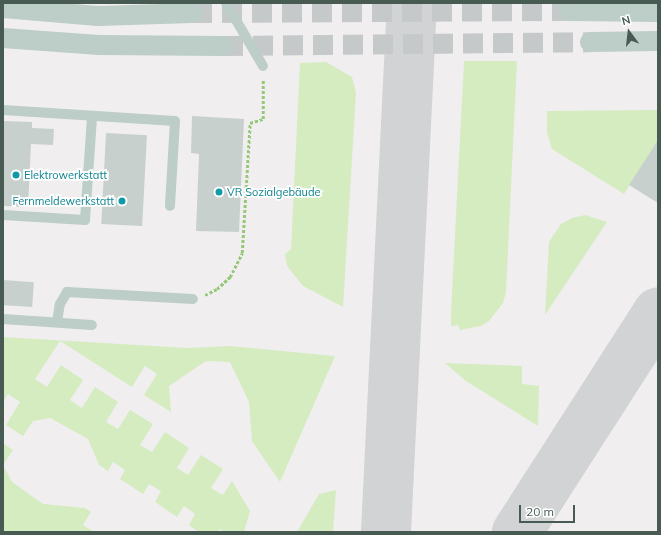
<!DOCTYPE html>
<html>
<head>
<meta charset="utf-8">
<style>
  body { margin:0 }
  #map { position:relative; width:661px; height:535px; overflow:hidden; background:#f1eef0; font-family:Mulish,sans-serif }
  div>[style] { position:absolute }
  .green>* { inset:0; background:#d4ecbf }
  .taxiway>* { height:50px; margin:-25px; padding:0 25px; transform-origin:25px; border-radius:25px; background:#d1d3d4 }
  .building>* { inset:0; background:#c8d0ce; transform-origin:0 0 }
  .street-tunnel>* { height:20px; margin-top:-10px; transform-origin:0; background:repeating-linear-gradient(90deg,#c6c9c9 0 20px,transparent 0 30px) }
  .path>* { height:2.5px; margin-top:-1.25px; transform-origin:0; background:repeating-linear-gradient(90deg,#95c979 0 3px,transparent 0 5px) }
  .lane>* { height:10px; margin:-5px; padding:0 5px; transform-origin:5px; border-radius:5px; background:#bdcdc7 }
  .street>* { height:20px; margin:-10px; padding:0 10px; transform-origin:10px; border-radius:10px; background:#bdcdc7 }
  .dots>* { width:11px; height:11px; translate:-50% -50%; box-sizing:border-box; border:2px solid #fff; border-radius:50% }
  span { translate:-50% -50%; white-space:nowrap; text-align:center; line-height:1.15; -webkit-text-stroke:3.5px #fff; paint-order:stroke }
  .culture-label { font-size:11px; color:#0d838f }
  .left { translate:0 -50%; text-align:left }
  .right { translate:-100% -50%; text-align:right }
  .frame { position:absolute; inset:0; border:4px solid #475b53; pointer-events:none }
  .north { position:absolute; left:609px; top:12px; width:40px; height:40px; -webkit-text-stroke:3px #fff; paint-order:stroke; rotate:345deg; font-size:11px; font-weight:700; line-height:16px; text-align:center; color:#475b53 }
  .north::after { content:''; display:block; margin:auto; width:14px; height:18px; background:#475b53; clip-path:polygon(50% 0,100% 100%,50% 72%,0 100%) }
  .scale { position:absolute; left:519px; top:505px; width:56px; height:18px; box-sizing:border-box; border:2px solid #475b53; border-top:0; padding-left:5px; font-size:12px; line-height:14px; white-space:nowrap; color:#475b53; -webkit-text-stroke:3px #fff; paint-order:stroke }
</style>
</head>
<body>
<div id="map">
  <div class="green">
    <div style="clip-path:polygon(464px 61px,517px 61px,506px 292px,503px 303px,489px 321px,481px 326px,460px 330px,458px 325px,451px 326px,451px 312px)"></div>
    <div style="clip-path:polygon(326px 62px,352px 77px,356px 93px,343px 307px,303px 286px,287px 266px,285px 254px,291px 249px,300px 63px)"></div>
    <div style="clip-path:polygon(658px 110px,658px 140px,624px 194px,552px 149px,547px 133px,547px 111px)"></div>
    <div style="clip-path:polygon(585px 215px,607px 222px,545px 315px,549px 242px,561px 224px,572px 218px)"></div>
    <div style="clip-path:polygon(3px 337px,187px 348px,230px 346px,335px 356px,280px 482px,252px 441px,249px 402px,230px 362px,206px 361px,169px 386px,171px 412px,144px 395px,157px 374px,145px 366px,132px 387px,60px 341px,35px 379px,47px 387px,61px 365px,83px 380px,70px 400px,82px 408px,95px 387px,118px 402px,106px 422px,118px 429px,130px 410px,153px 424px,140px 445px,152px 452px,165px 432px,189px 448px,177px 468px,188px 475px,201px 455px,223px 469px,211px 488px,223px 495px,232px 481px,250px 511px,244px 532px,225px 532px,220px 529px,218px 532px,199px 532px,189px 525px,195px 514px,184px 506px,177px 517px,155px 502px,161px 491px,149px 484px,143px 494px,120px 479px,125px 470px,113px 462px,108px 471px,99px 465px,88px 439px,50px 418px,33px 421px,23px 436px,6px 425px,20px 402px,8px 394px,3px 402px)"></div>
    <div style="clip-path:polygon(445px 363px,522px 366px,522px 384px,539px 386px,538px 426px,466px 381px)"></div>
    <div style="clip-path:polygon(4px 444px,13px 450px,3px 465px,12px 482px,43px 504px,85px 508px,91px 512px,83px 525px,94px 532px,3px 532px,3px 445px)"></div>
    <div style="clip-path:polygon(336px 490px,333px 532px,297px 532px,319px 494px)"></div>
  </div>
  <div class="taxiway">
    <div style="left:386px;top:532px;width:530px;rotate:-87.19deg"></div>
    <div style="left:517px;top:532px;width:261px;rotate:-57.3deg"></div>
  </div>
  <div class="building">
    <div style="clip-path:polygon(192px 116px,244px 119px,239px 232px,196px 231px,199px 154px,191px 153px)"></div>
    <div style="clip-path:polygon(3px 121px,32px 122px,32px 128px,54px 129px,53px 145px,31px 144px,28px 207px,3px 206px)"></div>
    <div style="left:106px;top:133px;width:41px;height:91px;rotate:3deg"></div>
    <div style="clip-path:polygon(658px 140px,658px 203px,629px 185px)"></div>
    <div style="left:3px;top:280px;width:31px;height:25px;rotate:4deg"></div>
  </div>
  <div class="street-tunnel">
    <div style="left:192px;top:13px;width:377px;rotate:-0.3deg"></div>
    <div style="left:223px;top:46px;width:367px;rotate:-0.6deg"></div>
  </div>
  <div class="path">
    <div style="left:205px;top:295px;width:13px;rotate:-27deg"></div>
    <div style="left:217px;top:289px;width:18px;rotate:-43deg"></div>
    <div style="left:230px;top:277px;width:27px;rotate:-63deg"></div>
    <div style="left:242px;top:253px;width:130px;rotate:-86.5deg"></div>
    <div style="left:250px;top:123px;width:14px;rotate:-17deg"></div>
    <div style="left:263px;top:119px;width:39px;rotate:-90deg"></div>
  </div>
  <div class="lane">
    <div style="left:226px;top:3px;width:73px;rotate:59.6deg"></div>
    <div style="left:3px;top:110px;width:172px;rotate:3.7deg"></div>
    <div style="left:175px;top:121px;width:85px;rotate:93.4deg"></div>
    <div style="left:3px;top:215px;width:82px;rotate:3.5deg"></div>
    <div style="left:85px;top:220px;width:104px;rotate:-86.1deg"></div>
    <div style="left:3px;top:319px;width:89px;rotate:3.9deg"></div>
    <div style="left:57px;top:322px;width:18px;rotate:-81deg"></div>
    <div style="left:60px;top:304px;width:14px;rotate:-60deg"></div>
    <div style="left:67px;top:292px;width:126px;rotate:3.2deg"></div>
  </div>
  <div class="street">
    <div style="left:3px;top:8px;width:95px;rotate:4.8deg"></div>
    <div style="left:98px;top:16px;width:94px;rotate:-1.8deg"></div>
    <div style="left:569px;top:11px;width:89px;rotate:0.6deg"></div>
    <div style="left:3px;top:38px;width:96px;rotate:4.2deg"></div>
    <div style="left:99px;top:45px;width:124px;rotate:0.5deg"></div>
    <div style="left:590px;top:42px;width:68px;rotate:-0.8deg"></div>
  </div>
  <div class="dots">
    <div style="left:16px;top:175px;background:#0f9aa8"></div>
    <div style="left:219px;top:192px;background:#0f9aa8"></div>
    <div style="left:122px;top:201px;background:#0f9aa8"></div>
  </div>
  <div class="culture-label">
    <span class="left" style="left:24px;top:175px">Elektrowerkstatt</span>
    <span class="left" style="left:227px;top:192px">VR Sozialgebäude</span>
    <span class="right" style="left:114px;top:201px">Fernmeldewerkstatt</span>
  </div>
  <div class="frame"></div>
  <div class="north">N</div>
  <div class="scale">20 m</div>
</div>
</body>
</html>
